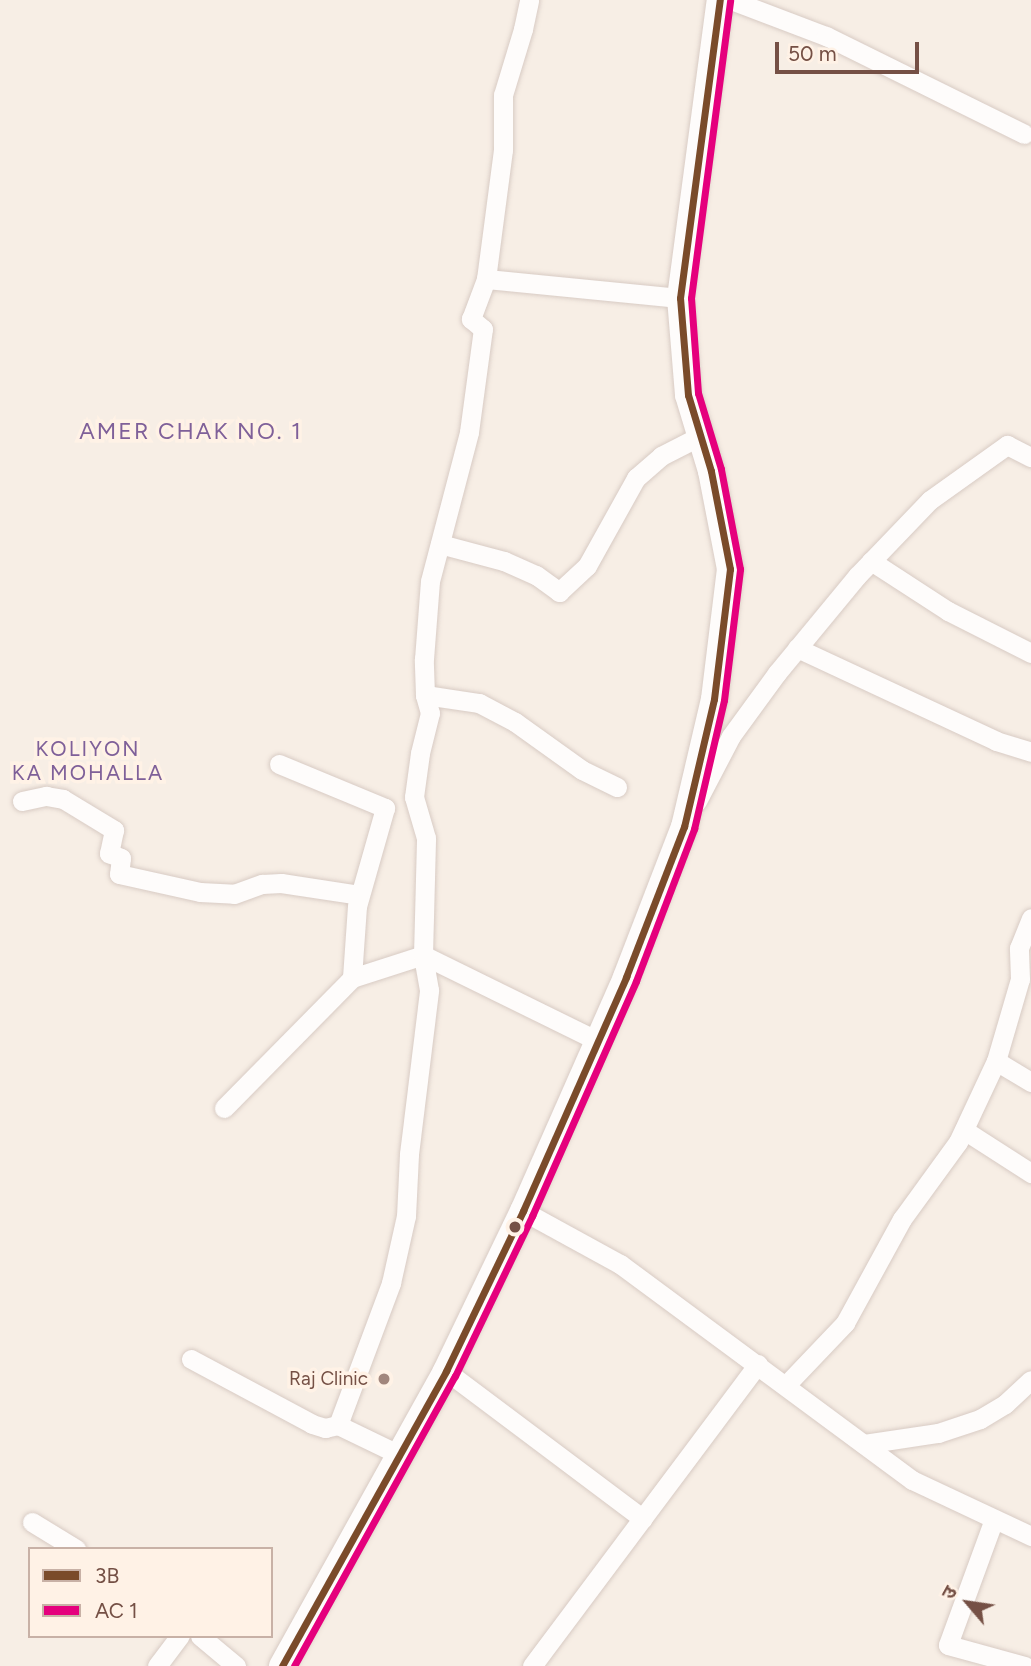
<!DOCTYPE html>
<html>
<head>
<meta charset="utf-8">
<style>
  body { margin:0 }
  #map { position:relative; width:1031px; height:1666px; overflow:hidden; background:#f7eee5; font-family:Figtree,"Noto Sans Devanagari",sans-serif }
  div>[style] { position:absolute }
  .roads { filter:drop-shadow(0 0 2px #d8cbc4) drop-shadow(0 0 2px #d8cbc4) }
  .street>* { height:19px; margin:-9.5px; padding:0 9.5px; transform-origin:9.5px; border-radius:9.5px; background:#fefcfb }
  .secondary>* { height:26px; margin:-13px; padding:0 13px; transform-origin:13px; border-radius:13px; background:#fefcfb }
  .bus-1>* { height:7px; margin:-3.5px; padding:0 3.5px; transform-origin:3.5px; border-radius:3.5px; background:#7a4b2a }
  .bus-2>* { height:7px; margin:-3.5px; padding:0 3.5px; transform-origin:3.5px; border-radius:3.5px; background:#e5007d }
  .dots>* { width:19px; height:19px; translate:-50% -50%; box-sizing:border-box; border:4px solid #fff2e6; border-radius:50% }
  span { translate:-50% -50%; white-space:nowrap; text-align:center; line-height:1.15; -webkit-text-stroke:7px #fff2e6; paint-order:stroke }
  .poi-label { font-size:19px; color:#755045 }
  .right { translate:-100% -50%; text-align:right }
  .neighbourhood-label { font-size:21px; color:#7f6099; letter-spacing:2px }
  .quarter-label { font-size:23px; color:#7f6099; letter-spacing:2px }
  .legend { position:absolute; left:28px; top:1547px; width:245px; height:91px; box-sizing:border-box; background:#fff2e6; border:2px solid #c8b1a6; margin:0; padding:9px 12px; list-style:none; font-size:21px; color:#755045 }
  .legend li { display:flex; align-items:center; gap:14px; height:35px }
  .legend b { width:35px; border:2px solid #c8b1a6 }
  .north { position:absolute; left:933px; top:1568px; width:70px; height:70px; -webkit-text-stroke:5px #fff2e6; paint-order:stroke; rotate:299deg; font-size:19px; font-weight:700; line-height:28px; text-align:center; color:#755045 }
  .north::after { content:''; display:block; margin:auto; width:24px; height:32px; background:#755045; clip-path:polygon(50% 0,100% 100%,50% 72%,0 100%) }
  .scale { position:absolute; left:775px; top:42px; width:144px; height:32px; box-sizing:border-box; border:4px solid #755045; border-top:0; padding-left:9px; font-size:21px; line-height:24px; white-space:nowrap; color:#755045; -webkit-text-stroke:5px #fff2e6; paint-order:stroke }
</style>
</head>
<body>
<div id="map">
  <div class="roads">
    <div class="street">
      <div style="left:731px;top:0;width:102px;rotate:20.8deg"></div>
      <div style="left:826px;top:36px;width:221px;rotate:26.3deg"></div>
      <div style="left:486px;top:279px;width:195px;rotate:5.6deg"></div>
      <div style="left:440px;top:544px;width:66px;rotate:14.9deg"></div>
      <div style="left:504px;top:561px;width:35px;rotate:24deg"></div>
      <div style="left:536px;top:575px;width:29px;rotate:36deg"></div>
      <div style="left:559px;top:592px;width:38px;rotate:-43deg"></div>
      <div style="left:587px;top:566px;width:101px;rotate:-60.9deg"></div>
      <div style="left:636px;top:478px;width:33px;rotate:-41deg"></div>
      <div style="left:661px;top:456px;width:44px;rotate:-27.1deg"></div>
      <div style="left:871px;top:561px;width:92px;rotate:33deg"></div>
      <div style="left:948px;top:611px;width:93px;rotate:26.8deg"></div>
      <div style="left:797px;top:648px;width:220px;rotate:25deg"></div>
      <div style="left:996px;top:741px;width:37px;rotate:17deg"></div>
      <div style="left:425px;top:695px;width:55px;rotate:8.4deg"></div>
      <div style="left:479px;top:703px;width:41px;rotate:27.8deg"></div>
      <div style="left:515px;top:722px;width:82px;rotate:35.6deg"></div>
      <div style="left:582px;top:770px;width:39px;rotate:26deg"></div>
      <div style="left:279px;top:764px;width:115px;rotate:22.5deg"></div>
      <div style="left:385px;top:808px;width:102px;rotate:105.9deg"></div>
      <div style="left:357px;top:906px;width:72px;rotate:94deg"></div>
      <div style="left:22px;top:801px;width:25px;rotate:-12deg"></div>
      <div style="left:46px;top:796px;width:17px;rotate:10deg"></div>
      <div style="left:63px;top:799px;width:60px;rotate:31.3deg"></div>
      <div style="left:114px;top:830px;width:24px;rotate:102deg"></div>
      <div style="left:109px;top:853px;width:13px;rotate:23deg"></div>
      <div style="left:121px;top:858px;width:16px;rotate:97deg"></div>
      <div style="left:119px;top:874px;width:83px;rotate:12.5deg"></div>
      <div style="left:200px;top:892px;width:34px;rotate:3deg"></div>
      <div style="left:234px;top:894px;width:30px;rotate:-20deg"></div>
      <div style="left:262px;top:884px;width:19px;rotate:-3deg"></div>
      <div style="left:281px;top:883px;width:79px;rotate:8.7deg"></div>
      <div style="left:697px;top:801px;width:73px;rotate:-62.4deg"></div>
      <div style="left:731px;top:736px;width:78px;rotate:-53.9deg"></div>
      <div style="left:777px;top:673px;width:126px;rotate:-50.5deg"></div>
      <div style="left:857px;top:576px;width:105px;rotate:-46.2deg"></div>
      <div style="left:930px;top:500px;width:95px;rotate:-35.5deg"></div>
      <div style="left:1007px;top:445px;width:27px;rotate:27deg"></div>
      <div style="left:996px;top:1061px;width:41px;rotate:31deg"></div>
      <div style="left:224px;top:1108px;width:182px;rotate:-45.4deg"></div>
      <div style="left:352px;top:978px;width:75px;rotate:-17.9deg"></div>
      <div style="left:423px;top:955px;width:195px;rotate:26.2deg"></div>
      <div style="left:964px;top:1130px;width:80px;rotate:32.7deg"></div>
      <div style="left:523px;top:1211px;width:111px;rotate:28.7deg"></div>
      <div style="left:620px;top:1264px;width:363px;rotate:36.5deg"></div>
      <div style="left:912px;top:1480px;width:132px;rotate:25.2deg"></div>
      <div style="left:191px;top:1359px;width:137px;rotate:28.2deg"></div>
      <div style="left:312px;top:1424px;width:14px;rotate:17deg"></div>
      <div style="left:325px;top:1428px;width:13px;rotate:-13deg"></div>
      <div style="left:446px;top:1371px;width:246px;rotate:36.9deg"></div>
      <div style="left:786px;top:1385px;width:86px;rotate:-46.4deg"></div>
      <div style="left:845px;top:1323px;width:119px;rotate:-61.3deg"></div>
      <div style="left:902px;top:1219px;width:95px;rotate:-54deg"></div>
      <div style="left:958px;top:1142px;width:89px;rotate:-64.9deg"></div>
      <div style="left:996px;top:1061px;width:85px;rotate:-73.7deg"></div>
      <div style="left:1020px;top:979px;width:31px;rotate:-92deg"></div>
      <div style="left:1019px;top:948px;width:32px;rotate:-68deg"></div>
      <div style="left:864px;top:1444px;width:75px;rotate:-8.5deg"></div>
      <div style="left:938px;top:1433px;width:44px;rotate:-18.4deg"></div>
      <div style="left:980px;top:1419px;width:29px;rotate:-31deg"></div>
      <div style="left:1005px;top:1404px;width:35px;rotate:-43deg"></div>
      <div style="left:400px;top:1455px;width:69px;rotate:-154.2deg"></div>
      <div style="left:338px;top:1425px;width:152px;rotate:-69.5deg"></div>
      <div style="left:391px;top:1283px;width:69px;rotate:-77.4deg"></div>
      <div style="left:406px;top:1216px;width:62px;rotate:-87.2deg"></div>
      <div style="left:409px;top:1154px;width:165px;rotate:-83deg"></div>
      <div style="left:429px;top:990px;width:36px;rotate:-100deg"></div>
      <div style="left:423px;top:955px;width:117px;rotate:-88.5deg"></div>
      <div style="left:426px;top:838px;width:43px;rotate:-106.3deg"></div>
      <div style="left:414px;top:797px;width:44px;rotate:-82.2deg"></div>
      <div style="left:420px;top:753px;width:41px;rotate:-76deg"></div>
      <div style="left:430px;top:713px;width:19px;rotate:-106deg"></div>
      <div style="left:425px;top:695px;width:36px;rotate:-92deg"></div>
      <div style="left:424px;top:659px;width:78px;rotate:-85.6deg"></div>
      <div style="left:430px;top:581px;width:154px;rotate:-75.3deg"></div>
      <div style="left:469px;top:432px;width:104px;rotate:-82.3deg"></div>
      <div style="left:483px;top:329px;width:16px;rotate:-140deg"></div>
      <div style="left:471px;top:319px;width:43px;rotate:-69.4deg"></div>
      <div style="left:486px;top:279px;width:130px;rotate:-82.5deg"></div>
      <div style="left:503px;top:150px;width:55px;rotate:-90deg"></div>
      <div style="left:503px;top:95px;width:69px;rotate:-73.1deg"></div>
      <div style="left:523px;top:29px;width:30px;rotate:-78deg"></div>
      <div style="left:994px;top:1519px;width:134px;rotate:110.1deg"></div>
      <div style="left:948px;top:1645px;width:80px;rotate:15.3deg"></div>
      <div style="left:32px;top:1522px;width:52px;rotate:31.5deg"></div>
      <div style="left:200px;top:1636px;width:47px;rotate:39.8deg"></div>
      <div style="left:157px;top:1666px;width:38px;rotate:-53deg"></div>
      <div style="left:532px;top:1666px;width:377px;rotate:-53.2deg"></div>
    </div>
    <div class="secondary">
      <div style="left:282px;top:1666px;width:338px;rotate:-60.9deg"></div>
      <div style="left:446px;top:1371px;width:178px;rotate:-64.3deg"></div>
      <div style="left:523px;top:1211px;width:256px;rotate:-66.2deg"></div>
      <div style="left:626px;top:977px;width:161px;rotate:-68.9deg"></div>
      <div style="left:684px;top:827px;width:131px;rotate:-76.8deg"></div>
      <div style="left:714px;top:699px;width:131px;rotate:-83deg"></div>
      <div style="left:730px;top:569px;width:100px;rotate:-101deg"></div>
      <div style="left:711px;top:471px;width:79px;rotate:-106.8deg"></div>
      <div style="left:688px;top:395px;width:97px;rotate:-94.7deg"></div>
      <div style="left:680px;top:298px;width:301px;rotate:-82.4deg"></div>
    </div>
  </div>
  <div class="bus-1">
    <div style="left:282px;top:1666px;width:338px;rotate:-60.9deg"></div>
    <div style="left:446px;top:1371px;width:178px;rotate:-64.3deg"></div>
    <div style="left:523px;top:1211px;width:256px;rotate:-66.2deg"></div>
    <div style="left:626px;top:977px;width:161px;rotate:-68.9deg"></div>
    <div style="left:684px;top:827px;width:131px;rotate:-76.8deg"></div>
    <div style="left:714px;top:699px;width:131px;rotate:-83deg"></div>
    <div style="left:730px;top:569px;width:100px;rotate:-101deg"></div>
    <div style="left:711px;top:471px;width:79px;rotate:-106.8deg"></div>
    <div style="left:688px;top:395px;width:97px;rotate:-94.7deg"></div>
    <div style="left:680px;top:298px;width:301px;rotate:-82.4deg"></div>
  </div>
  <div class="bus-2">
    <div style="left:294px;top:1666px;width:332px;rotate:-61deg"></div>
    <div style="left:455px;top:1376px;width:178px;rotate:-64.3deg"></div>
    <div style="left:532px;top:1216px;width:257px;rotate:-66.1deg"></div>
    <div style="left:636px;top:981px;width:163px;rotate:-69.1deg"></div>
    <div style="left:694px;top:829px;width:132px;rotate:-76.9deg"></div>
    <div style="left:724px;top:700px;width:132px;rotate:-83deg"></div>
    <div style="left:740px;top:569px;width:102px;rotate:-100.8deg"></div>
    <div style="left:721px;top:469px;width:79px;rotate:-106.8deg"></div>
    <div style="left:698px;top:393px;width:95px;rotate:-94.2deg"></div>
    <div style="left:691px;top:298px;width:300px;rotate:-82.5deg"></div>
  </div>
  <div class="dots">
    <div style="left:515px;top:1227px;background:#755045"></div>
    <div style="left:384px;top:1379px;background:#a2877d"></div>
  </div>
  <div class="poi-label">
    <span class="right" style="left:368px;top:1379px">Raj Clinic</span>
  </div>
  <div class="neighbourhood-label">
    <span style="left:88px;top:761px">KOLIYON<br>KA MOHALLA</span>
  </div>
  <div class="quarter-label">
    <span style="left:191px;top:431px">AMER CHAK NO. 1</span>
  </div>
  <ul class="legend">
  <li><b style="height:9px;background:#7a4b2a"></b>3B</li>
  <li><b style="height:9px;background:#e5007d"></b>AC 1</li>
  </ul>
  <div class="north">उ</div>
  <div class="scale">50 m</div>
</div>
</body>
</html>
